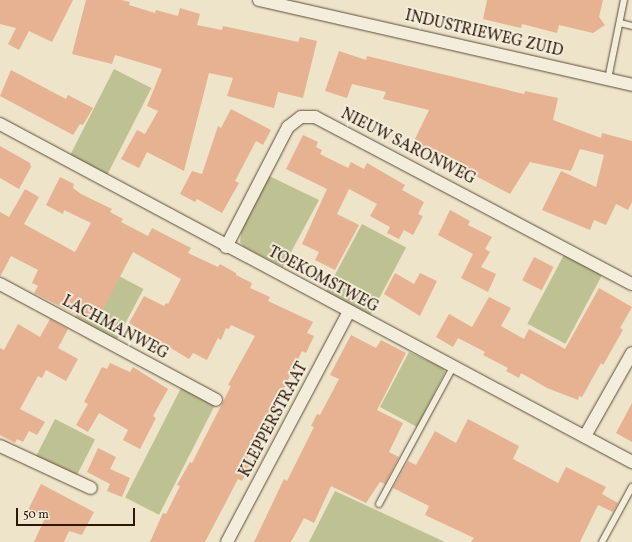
<!DOCTYPE html>
<html>
<head>
<meta charset="utf-8">
<style>
  body { margin:0 }
  #map { position:relative; width:632px; height:542px; overflow:hidden; background:#ede4c9; font-family:Vollkorn,serif }
  div>[style] { position:absolute }
  .green>* { inset:0; background:#bec293; transform-origin:0 0 }
  .building>* { inset:0; background:#e7b291; transform-origin:0 0 }
  .roads { filter:drop-shadow(0 0 1px #5d4a38) drop-shadow(0 0 1px #5d4a38) }
  .service>* { height:6px; margin:-3px; padding:0 3px; transform-origin:3px; border-radius:3px; background:#f3eddc }
  .minor>* { height:12px; margin:-6px; padding:0 6px; transform-origin:6px; border-radius:6px; background:#f3eddc }
  span { translate:-50% -50%; white-space:nowrap; text-align:center; line-height:1.15; -webkit-text-stroke:4px #f3eddc; paint-order:stroke }
  .street-label { font-size:16px; color:#2d1708 }
  .scale { position:absolute; left:16px; top:508px; width:119px; height:18px; box-sizing:border-box; border:2px solid #2d1708; border-top:0; padding-left:5px; font-size:12px; line-height:14px; white-space:nowrap; color:#2d1708; -webkit-text-stroke:3px #f3eddc; paint-order:stroke }
</style>
</head>
<body>
<div id="map">
  <div class="green">
    <div style="left:114px;top:69px;width:42px;height:97px;rotate:27deg"></div>
    <div style="clip-path:polygon(267px 175px,319px 200px,283px 267px,244px 247px,240px 242px,242px 225px)"></div>
    <div style="left:362px;top:224px;width:50px;height:77px;rotate:28deg"></div>
    <div style="left:565px;top:253px;width:43px;height:80px;rotate:28deg"></div>
    <div style="left:102px;top:267px;width:47px;height:59px;rotate:28deg"></div>
    <div style="clip-path:polygon(409px 352px,443px 368px,445px 372px,417px 427px,380px 407px)"></div>
    <div style="left:181px;top:388px;width:38px;height:123px;rotate:27deg"></div>
    <div style="left:55px;top:419px;width:45px;height:42px;rotate:27deg"></div>
    <div style="clip-path:polygon(335px 491px,445px 542px,309px 542px)"></div>
  </div>
  <div class="building">
    <div style="clip-path:polygon(0 0,73px 0,52px 42px,29px 31px,19px 50px,8px 44px,16px 28px,0 24px)"></div>
    <div style="clip-path:polygon(86px 0,121px 0,130px 2px,129px 5px,155px 13px,156px 10px,178px 16px,180px 8px,200px 14px,197px 25px,222px 30px,223px 26px,298px 42px,300px 37px,317px 41px,303px 98px,278px 92px,274px 108px,227px 96px,233px 78px,209px 73px,184px 171px,147px 152px,139px 168px,121px 159px,137px 130px,145px 134px,158px 111px,147px 106px,162px 69px,115px 55px,112px 64px,72px 54px)"></div>
    <div style="clip-path:polygon(487px 0,603px 0,599px 17px,605px 25px,593px 33px,559px 25px,557px 33px,522px 24px,521px 28px,483px 19px)"></div>
    <div style="clip-path:polygon(339px 51px,366px 60px,367px 56px,524px 94px,525px 91px,558px 98px,553px 120px,601px 138px,602px 133px,632px 141px,632px 202px,628px 210px,616px 204px,606px 225px,594px 220px,590px 230px,542px 210px,561px 171px,596px 187px,604px 155px,580px 149px,571px 171px,530px 162px,510px 194px,413px 143px,429px 110px,383px 99px,386px 92px,352px 84px,347px 98px,325px 91px)"></div>
    <div style="clip-path:polygon(11px 70px,66px 99px,68px 95px,93px 108px,83px 125px,80px 124px,73px 135px,0 96px)"></div>
    <div style="clip-path:polygon(231px 109px,271px 130px,263px 145px,256px 141px,235px 181px,239px 183px,222px 213px,197px 199px,195px 202px,180px 194px,192px 171px,202px 174px,218px 126px,221px 128px)"></div>
    <div style="clip-path:polygon(303px 135px,318px 142px,316px 147px,322px 150px,320px 154px,348px 168px,351px 162px,364px 169px,367px 163px,405px 185px,402px 190px,424px 202px,418px 214px,423px 216px,413px 235px,404px 230px,399px 239px,387px 233px,390px 227px,370px 216px,377px 204px,349px 189px,337px 214px,359px 225px,335px 270px,315px 260px,319px 252px,302px 244px,327px 189px,286px 169px)"></div>
    <div style="clip-path:polygon(0 146px,30px 163px,31px 167px,19px 189px,0 178px)"></div>
    <div style="clip-path:polygon(60px 177px,74px 184px,73px 188px,81px 194px,112px 209px,110px 212px,123px 219px,121px 222px,148px 236px,152px 228px,191px 248px,188px 253px,218px 267px,220px 264px,236px 273px,236px 275px,252px 283px,250px 288px,270px 297px,268px 301px,313px 322px,307px 333px,314px 336px,306px 353px,302px 351px,273px 411px,278px 414px,266px 437px,259px 433px,247px 459px,252px 461px,242px 481px,238px 479px,205px 542px,150px 542px,163px 513px,166px 514px,180px 486px,177px 485px,190px 462px,192px 463px,231px 386px,228px 385px,255px 336px,231px 325px,229px 329px,226px 328px,221px 340px,218px 338px,207px 360px,193px 353px,189px 359px,129px 323px,144px 296px,164px 306px,166px 303px,168px 304px,181px 279px,133px 252px,95px 324px,34px 293px,38px 286px,32px 283px,38px 270px,11px 256px,0 277px,0 212px,9px 217px,25px 189px,39px 197px,24px 224px,75px 252px,91px 223px,64px 210px,63px 214px,46px 205px)"></div>
    <div style="clip-path:polygon(450px 210px,470px 221px,468px 225px,492px 237px,485px 249px,490px 252px,481px 267px,496px 274px,488px 292px,461px 278px,473px 254px,438px 235px)"></div>
    <div style="left:534px;top:257px;width:22px;height:26px;rotate:27deg"></div>
    <div style="clip-path:polygon(395px 273px,414px 284px,420px 273px,437px 281px,420px 316px,384px 294px)"></div>
    <div style="clip-path:polygon(599px 288px,632px 307px,620px 328px,623px 330px,603px 365px,601px 363px,582px 397px,579px 396px,578px 400px,547px 388px,521px 373px,519px 378px,506px 371px,508px 368px,483px 355px,485px 352px,458px 338px,453px 347px,436px 337px,449px 314px,472px 327px,489px 297px,511px 308px,501px 326px,524px 339px,529px 329px,565px 349px)"></div>
    <div style="clip-path:polygon(50px 319px,68px 329px,58px 348px,78px 359px,66px 381px,46px 370px,42px 378px,38px 376px,20px 409px,45px 422px,37px 435px,29px 431px,23px 442px,17px 439px,15px 443px,0 435px,0 348px,4px 350px,18px 324px,40px 337px)"></div>
    <div style="clip-path:polygon(351px 335px,376px 348px,381px 340px,406px 353px,377px 410px,403px 423px,389px 452px,399px 457px,385px 484px,380px 482px,366px 503px,331px 486px,314px 523px,304px 518px,291px 542px,254px 542px,284px 479px,287px 481px,314px 427px,311px 426px,317px 414px,320px 415px,339px 379px,330px 375px)"></div>
    <div style="clip-path:polygon(110px 363px,130px 372px,133px 367px,168px 389px,153px 416px,156px 418px,140px 449px,123px 440px,128px 430px,99px 413px,88px 432px,76px 425px,88px 404px,84px 402px,102px 367px,107px 369px)"></div>
    <div style="clip-path:polygon(632px 403px,632px 442px,616px 433px)"></div>
    <div style="clip-path:polygon(468px 419px,519px 446px,513px 459px,558px 483px,566px 467px,606px 487px,602px 494px,618px 503px,613px 512px,598px 505px,580px 542px,471px 542px,474px 538px,425px 515px,429px 506px,393px 488px,408px 461px,416px 465px,435px 431px,456px 443px)"></div>
    <div style="clip-path:polygon(98px 448px,116px 457px,110px 469px,130px 478px,122px 497px,107px 491px,110px 484px,87px 472px)"></div>
    <div style="clip-path:polygon(41px 484px,94px 512px,82px 535px,69px 531px,64px 542px,34px 542px,45px 518px,28px 510px)"></div>
  </div>
  <div class="roads">
    <div class="service">
      <div style="left:620px;top:23px;width:12px;rotate:14deg"></div>
      <div style="left:608px;top:79px;width:81px;rotate:-78.6deg"></div>
      <div style="left:379px;top:504px;width:156px;rotate:-61.6deg"></div>
      <div style="left:602px;top:542px;width:63px;rotate:-61.4deg"></div>
    </div>
    <div class="minor">
      <div style="left:259px;top:0;width:383px;rotate:12.8deg"></div>
      <div style="left:0;top:124px;width:717px;rotate:28.14deg"></div>
      <div style="left:226px;top:247px;width:135px;rotate:-62.7deg"></div>
      <div style="left:288px;top:127px;width:16px;rotate:-38deg"></div>
      <div style="left:301px;top:117px;width:14px"></div>
      <div style="left:315px;top:117px;width:358px;rotate:27.8deg"></div>
      <div style="left:0;top:284px;width:245px;rotate:28.2deg"></div>
      <div style="left:585px;top:436px;width:95px;rotate:-60.5deg"></div>
      <div style="left:0;top:446px;width:100px;rotate:24.8deg"></div>
      <div style="left:227px;top:542px;width:260px;rotate:-62.1deg"></div>
    </div>
  </div>
  <div class="street-label">
    <span style="left:484px;top:34px;rotate:13deg">INDUSTRIEWEG ZUID</span>
    <span style="left:408px;top:147px;rotate:27deg">NIEUW SARONWEG</span>
    <span style="left:323px;top:280px;rotate:28deg">TOEKOMSTWEG</span>
    <span style="left:115px;top:328px;rotate:28deg">LACHMANWEG</span>
    <span style="left:274px;top:420px;rotate:-62deg">KLEPPERSTRAAT</span>
  </div>
  <div class="scale">50 m</div>
</div>
</body>
</html>
